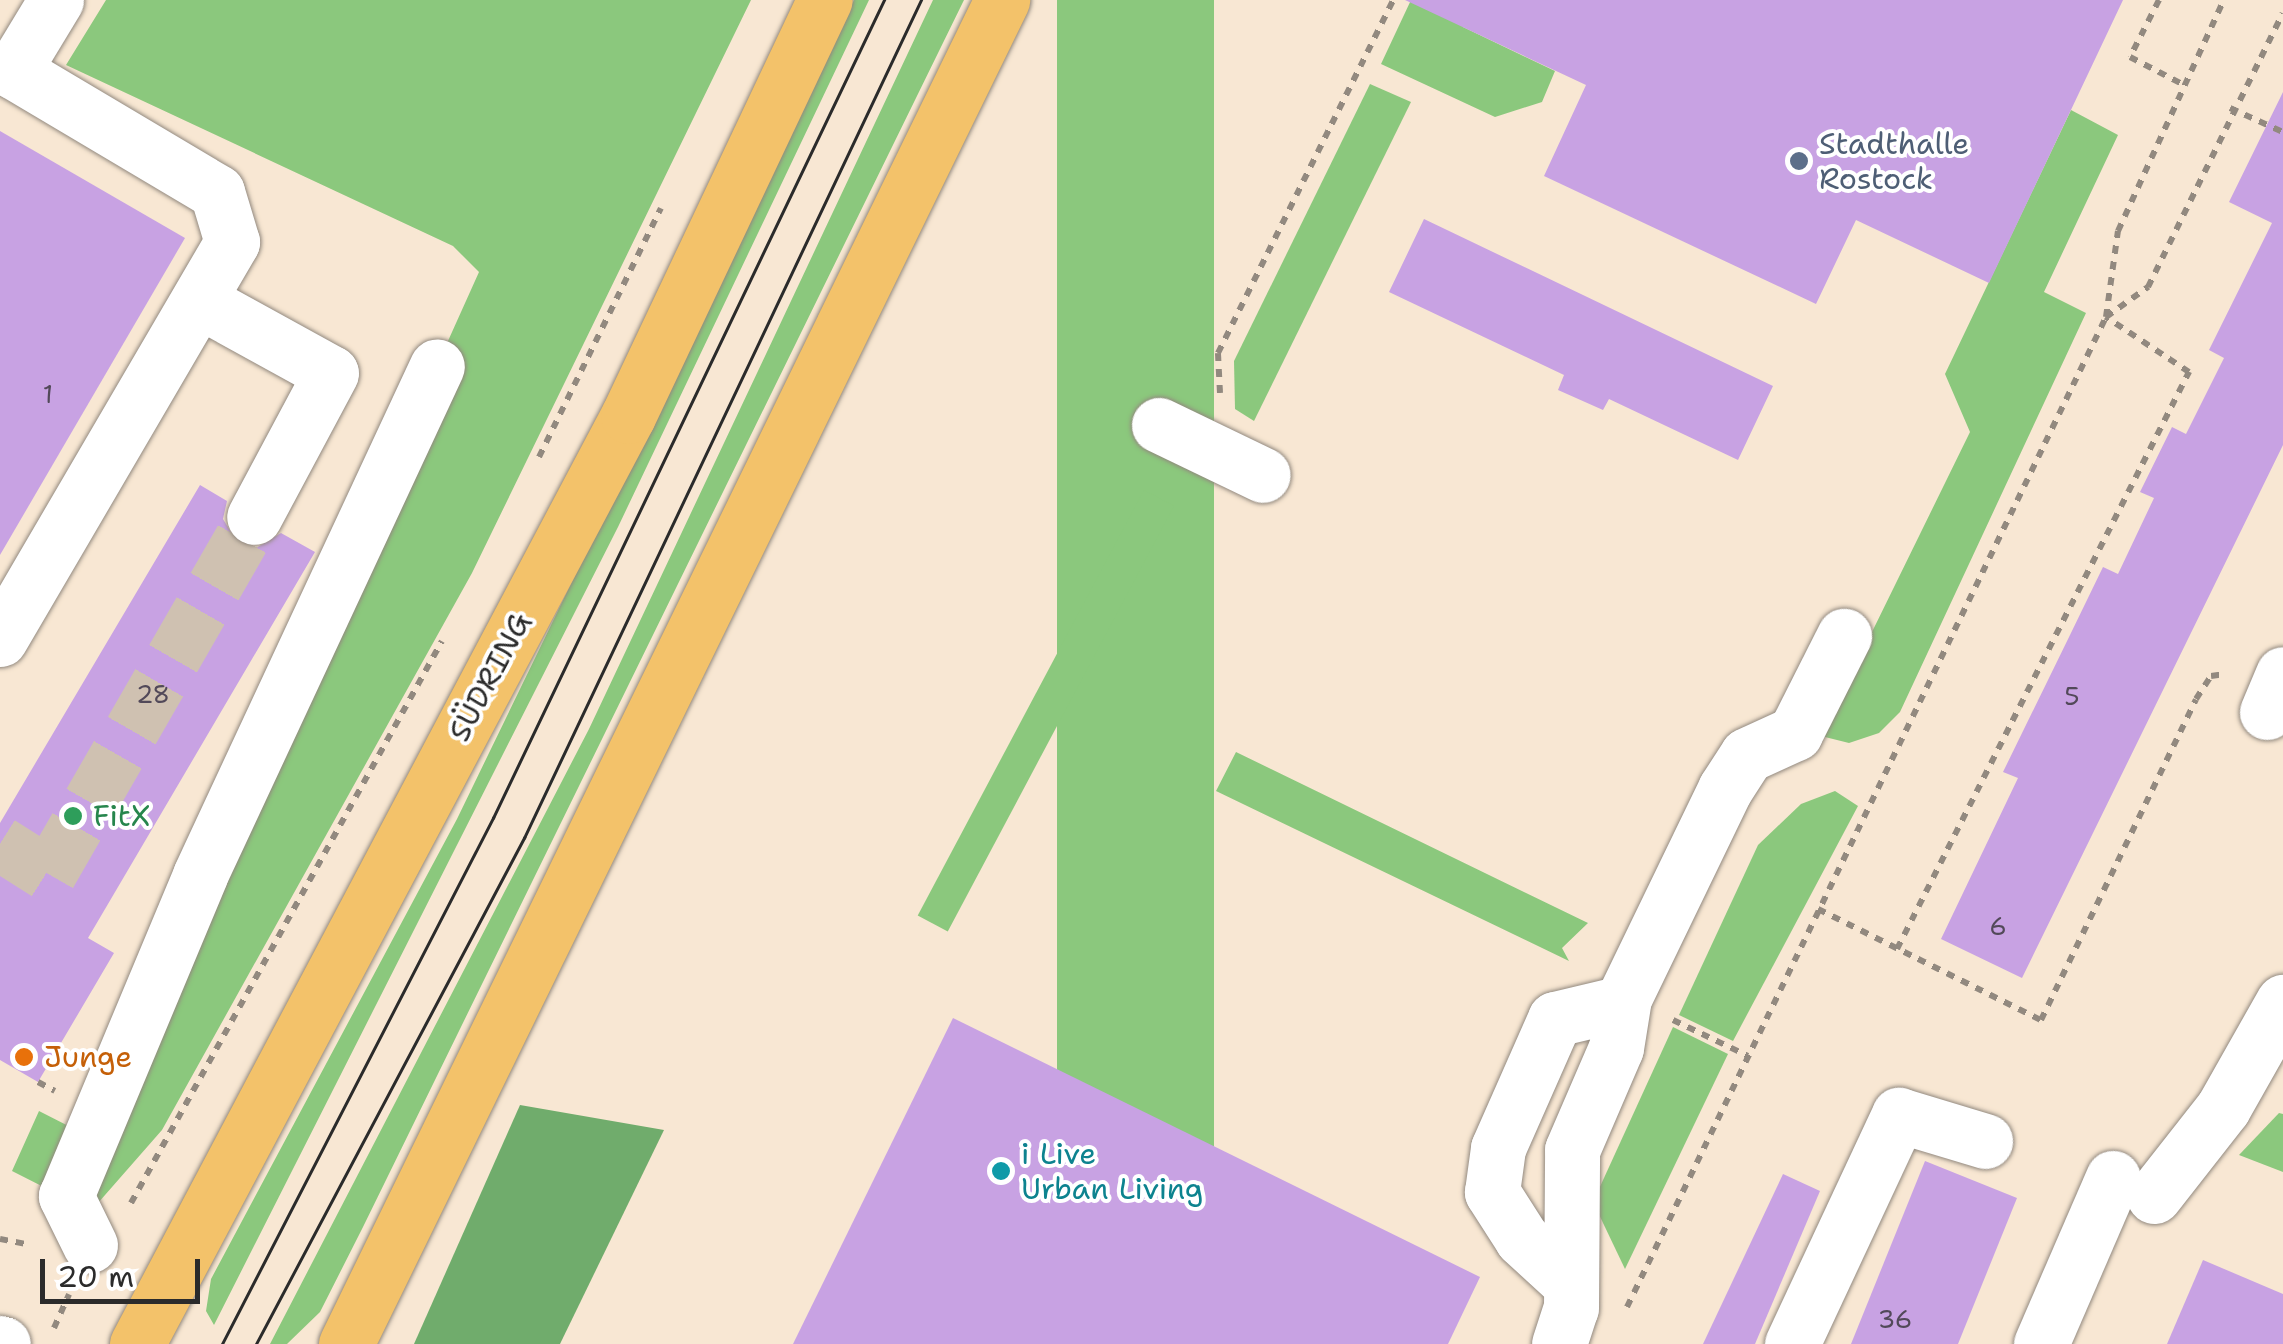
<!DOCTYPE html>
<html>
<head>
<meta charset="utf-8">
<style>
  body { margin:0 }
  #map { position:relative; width:2283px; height:1344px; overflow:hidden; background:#f8e7d3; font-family:"Shantell Sans",sans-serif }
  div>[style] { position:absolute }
  .green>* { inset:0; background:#8bc87d; transform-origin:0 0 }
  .forest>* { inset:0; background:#70ac6c }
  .building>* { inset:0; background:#c8a2e3 }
  .minor-tunnel>* { height:55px; margin-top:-27.5px; transform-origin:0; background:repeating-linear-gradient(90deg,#cfc1b1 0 55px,transparent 0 83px) }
  .path>* { height:6px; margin-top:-3px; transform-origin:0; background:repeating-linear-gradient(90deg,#92897f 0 8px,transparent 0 16px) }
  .roads { filter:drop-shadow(0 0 2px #92897f) drop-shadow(0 0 2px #92897f) }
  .minor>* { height:55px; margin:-27.5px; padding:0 27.5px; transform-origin:27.5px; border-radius:27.5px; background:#fff }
  .major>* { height:55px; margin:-27.5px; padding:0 27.5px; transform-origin:27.5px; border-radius:27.5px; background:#f3c26a }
  .tram>* { height:2.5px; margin:-1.25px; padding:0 1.25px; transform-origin:1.25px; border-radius:1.25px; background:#2b2b2b }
  .dots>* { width:28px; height:28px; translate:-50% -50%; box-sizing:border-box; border:5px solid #fff; border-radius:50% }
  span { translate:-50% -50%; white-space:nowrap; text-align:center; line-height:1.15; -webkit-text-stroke:8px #fff; paint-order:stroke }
  .number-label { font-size:25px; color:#524959 }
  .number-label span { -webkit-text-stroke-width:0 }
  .service-label { font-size:30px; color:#4e5e75 }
  .left { translate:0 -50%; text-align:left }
  .street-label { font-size:30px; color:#2b2b2b }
  .leisure-label { font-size:30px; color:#27864d }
  .food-label { font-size:30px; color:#c56008 }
  .culture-label { font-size:30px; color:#0d838f }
  .scale { position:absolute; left:40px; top:1259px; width:160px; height:45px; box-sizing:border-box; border:5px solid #2b2b2b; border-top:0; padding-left:12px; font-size:30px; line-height:35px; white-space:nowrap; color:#2b2b2b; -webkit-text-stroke:8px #fff; paint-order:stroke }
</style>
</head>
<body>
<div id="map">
  <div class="green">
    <div style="clip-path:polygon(106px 0,751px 0,472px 573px,162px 1130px,91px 1211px,12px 1171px,39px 1111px,90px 1137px,479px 272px,453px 246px,66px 65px)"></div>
    <div style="clip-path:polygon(854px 0,869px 0,618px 527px,214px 1325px,206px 1311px,211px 1279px,457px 819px)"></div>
    <div style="clip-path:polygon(933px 0,964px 0,363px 1227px,320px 1312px,287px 1344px,270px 1344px,589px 729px)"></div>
    <div style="left:1057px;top:0;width:157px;height:1229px"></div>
    <div style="clip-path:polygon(1411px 0,1475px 0,1463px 27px,1555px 71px,1542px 102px,1495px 117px,1381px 64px)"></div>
    <div style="clip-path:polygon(1370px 84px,1411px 102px,1254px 421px,1235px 409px,1234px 361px)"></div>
    <div style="clip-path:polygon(2071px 110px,2118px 135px,2044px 292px,2086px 313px,1900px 712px,1879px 733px,1849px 743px,1821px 736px,1970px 432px,1945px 374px)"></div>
    <div style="left:1144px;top:490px;width:34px;height:482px;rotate:28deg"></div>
    <div style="clip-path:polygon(1236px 752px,1588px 923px,1562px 948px,1569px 961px,1216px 791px)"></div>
    <div style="clip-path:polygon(1835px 791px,1858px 806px,1733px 1041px,1679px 1015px,1758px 845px,1801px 804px)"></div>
    <div style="clip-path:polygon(1673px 1027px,1728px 1054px,1625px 1269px,1593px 1202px)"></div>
    <div style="clip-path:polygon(2279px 1113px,2283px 1114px,2283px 1172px,2239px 1155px)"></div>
  </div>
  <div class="forest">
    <div style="clip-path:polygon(520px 1105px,664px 1130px,560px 1344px,414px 1344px)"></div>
  </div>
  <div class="building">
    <div style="clip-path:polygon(1405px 0,2123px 0,1989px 283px,1856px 220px,1816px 304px,1544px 176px,1586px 85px)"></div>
    <div style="clip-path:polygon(2283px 92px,2283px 445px,2022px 978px,1941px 939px,2018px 778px,2003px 772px,2070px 635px,2103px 567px,2118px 574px,2154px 498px,2140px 492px,2172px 427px,2186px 434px,2224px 358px,2209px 350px,2272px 223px,2229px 202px)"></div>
    <div style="clip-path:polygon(0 131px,185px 238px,0 555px)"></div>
    <div style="clip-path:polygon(1424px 219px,1773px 386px,1738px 460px,1609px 399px,1603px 410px,1558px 390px,1564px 375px,1389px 292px)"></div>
    <div style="clip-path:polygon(200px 485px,227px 501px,223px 519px,238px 544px,256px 548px,281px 533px,315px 552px,88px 938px,114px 953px,38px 1082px,0 1060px,0 823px)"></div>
    <div style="clip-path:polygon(953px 1018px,1480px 1277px,1448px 1344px,793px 1344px)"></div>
    <div style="clip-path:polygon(1925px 1161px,2017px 1198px,1958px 1344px,1851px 1344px)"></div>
    <div style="clip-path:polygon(1783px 1174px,1820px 1191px,1755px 1344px,1703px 1344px)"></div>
    <div style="clip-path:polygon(2203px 1260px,2283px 1294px,2283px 1344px,2167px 1344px)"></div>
  </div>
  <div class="minor-tunnel">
    <div style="left:0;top:843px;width:58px;rotate:32.3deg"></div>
    <div style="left:49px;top:874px;width:412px;rotate:-60.1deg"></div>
  </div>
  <div class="path">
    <div style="left:2159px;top:0;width:64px;rotate:117deg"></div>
    <div style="left:2130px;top:57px;width:59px;rotate:27.4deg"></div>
    <div style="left:2230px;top:108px;width:58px;rotate:24.4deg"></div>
    <div style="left:1220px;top:393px;width:40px;rotate:-92.9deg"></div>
    <div style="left:1218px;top:353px;width:394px;rotate:-63.6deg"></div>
    <div style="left:539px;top:457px;width:277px;rotate:-63.9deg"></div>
    <div style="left:1818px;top:909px;width:249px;rotate:26.5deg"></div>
    <div style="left:2041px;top:1020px;width:356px;rotate:-64.2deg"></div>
    <div style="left:2196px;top:699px;width:27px;rotate:-57deg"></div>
    <div style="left:2211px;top:676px;width:14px;rotate:-8deg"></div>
    <div style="left:1897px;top:949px;width:647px;rotate:-63.16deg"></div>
    <div style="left:2189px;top:372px;width:100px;rotate:-146.5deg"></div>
    <div style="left:2106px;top:317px;width:87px;rotate:-82.1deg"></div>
    <div style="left:2118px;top:231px;width:254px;rotate:-65.4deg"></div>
    <div style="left:1673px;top:1020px;width:83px;rotate:25.6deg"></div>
    <div style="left:38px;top:1082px;width:19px;rotate:28deg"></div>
    <div style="left:131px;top:1203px;width:642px;rotate:-61.04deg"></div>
    <div style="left:0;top:1239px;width:31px;rotate:11deg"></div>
    <div style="left:1627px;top:1307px;width:1100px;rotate:-64.18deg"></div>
    <div style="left:2106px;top:317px;width:52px;rotate:-35.5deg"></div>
    <div style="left:2148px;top:287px;width:305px;rotate:-63.8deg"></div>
    <div style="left:54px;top:1328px;width:37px;rotate:-66deg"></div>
  </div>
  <div class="roads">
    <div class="minor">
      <div style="left:200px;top:301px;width:149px;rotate:28.8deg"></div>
      <div style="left:331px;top:373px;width:163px;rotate:118.1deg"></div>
      <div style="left:1159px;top:425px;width:115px;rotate:25.7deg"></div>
      <div style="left:0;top:639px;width:460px;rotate:-59.7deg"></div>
      <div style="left:232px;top:242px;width:52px;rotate:-106.7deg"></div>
      <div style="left:217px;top:192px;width:237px;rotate:-149.3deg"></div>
      <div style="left:13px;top:71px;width:83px;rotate:-58.8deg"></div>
      <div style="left:2267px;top:712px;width:41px;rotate:-67.2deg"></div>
      <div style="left:2154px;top:1196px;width:112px;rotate:-51.9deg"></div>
      <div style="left:2223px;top:1108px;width:122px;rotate:-60.5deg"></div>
      <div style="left:90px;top:1245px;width:55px;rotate:-116.1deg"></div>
      <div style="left:66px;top:1196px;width:348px;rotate:-67.3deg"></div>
      <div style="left:200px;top:875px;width:561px;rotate:-65.03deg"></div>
      <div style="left:1571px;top:1284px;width:67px;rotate:-137.4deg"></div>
      <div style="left:1522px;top:1239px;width:56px;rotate:-122.6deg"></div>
      <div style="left:1492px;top:1192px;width:44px;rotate:-82.2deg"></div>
      <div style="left:1498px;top:1148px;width:141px;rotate:-66.2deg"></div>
      <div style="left:1555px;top:1019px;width:69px;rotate:-13.4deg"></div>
      <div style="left:0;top:1343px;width:3px;rotate:18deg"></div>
      <div style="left:1559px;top:1344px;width:38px;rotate:-72deg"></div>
      <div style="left:1571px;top:1308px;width:158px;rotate:-89.6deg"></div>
      <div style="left:1572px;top:1150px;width:111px;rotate:-66.7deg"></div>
      <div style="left:1616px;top:1048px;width:51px;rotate:-80.9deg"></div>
      <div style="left:1624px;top:998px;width:232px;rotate:-64.2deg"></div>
      <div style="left:1725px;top:789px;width:40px;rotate:-57.1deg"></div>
      <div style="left:1747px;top:755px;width:53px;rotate:-24.6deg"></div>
      <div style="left:1795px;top:733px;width:109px;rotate:-63.2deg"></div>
      <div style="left:1792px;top:1344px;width:253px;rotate:-65deg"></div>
      <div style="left:1899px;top:1115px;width:90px;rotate:16.8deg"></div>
      <div style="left:2041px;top:1344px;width:181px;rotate:-66.6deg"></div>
    </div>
    <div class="major">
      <div style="left:137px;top:1344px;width:1050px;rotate:-62.12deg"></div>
      <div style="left:628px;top:416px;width:460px;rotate:-64.7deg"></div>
      <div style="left:346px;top:1344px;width:1496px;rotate:-63.98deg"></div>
    </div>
  </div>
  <div class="tram">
    <div style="left:222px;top:1344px;width:592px;rotate:-62.74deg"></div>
    <div style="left:493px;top:818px;width:907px;rotate:-64.45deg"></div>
    <div style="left:256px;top:1344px;width:573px;rotate:-62.09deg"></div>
    <div style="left:524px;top:838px;width:927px;rotate:-64.65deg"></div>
  </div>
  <div class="dots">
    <div style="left:1799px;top:161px;background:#5c6f8a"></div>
    <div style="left:73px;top:816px;background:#2e9e5b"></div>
    <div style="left:24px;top:1057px;background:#e8710a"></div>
    <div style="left:1001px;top:1171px;background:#0f9aa8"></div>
  </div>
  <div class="number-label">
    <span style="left:48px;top:394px">1</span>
    <span style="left:153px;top:694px">28</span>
    <span style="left:2072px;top:696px">5</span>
    <span style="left:1998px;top:926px">6</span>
    <span style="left:1895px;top:1319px">36</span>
  </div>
  <div class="service-label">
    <span class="left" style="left:1819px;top:161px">Stadthalle<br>Rostock</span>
  </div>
  <div class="street-label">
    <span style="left:490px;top:677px;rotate:-62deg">SÜDRING</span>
  </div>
  <div class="leisure-label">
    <span class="left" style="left:93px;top:816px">FitX</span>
  </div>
  <div class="food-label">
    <span class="left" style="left:44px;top:1057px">Junge</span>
  </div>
  <div class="culture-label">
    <span class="left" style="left:1021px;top:1171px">i Live<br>Urban Living</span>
  </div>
  <div class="scale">20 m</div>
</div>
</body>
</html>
